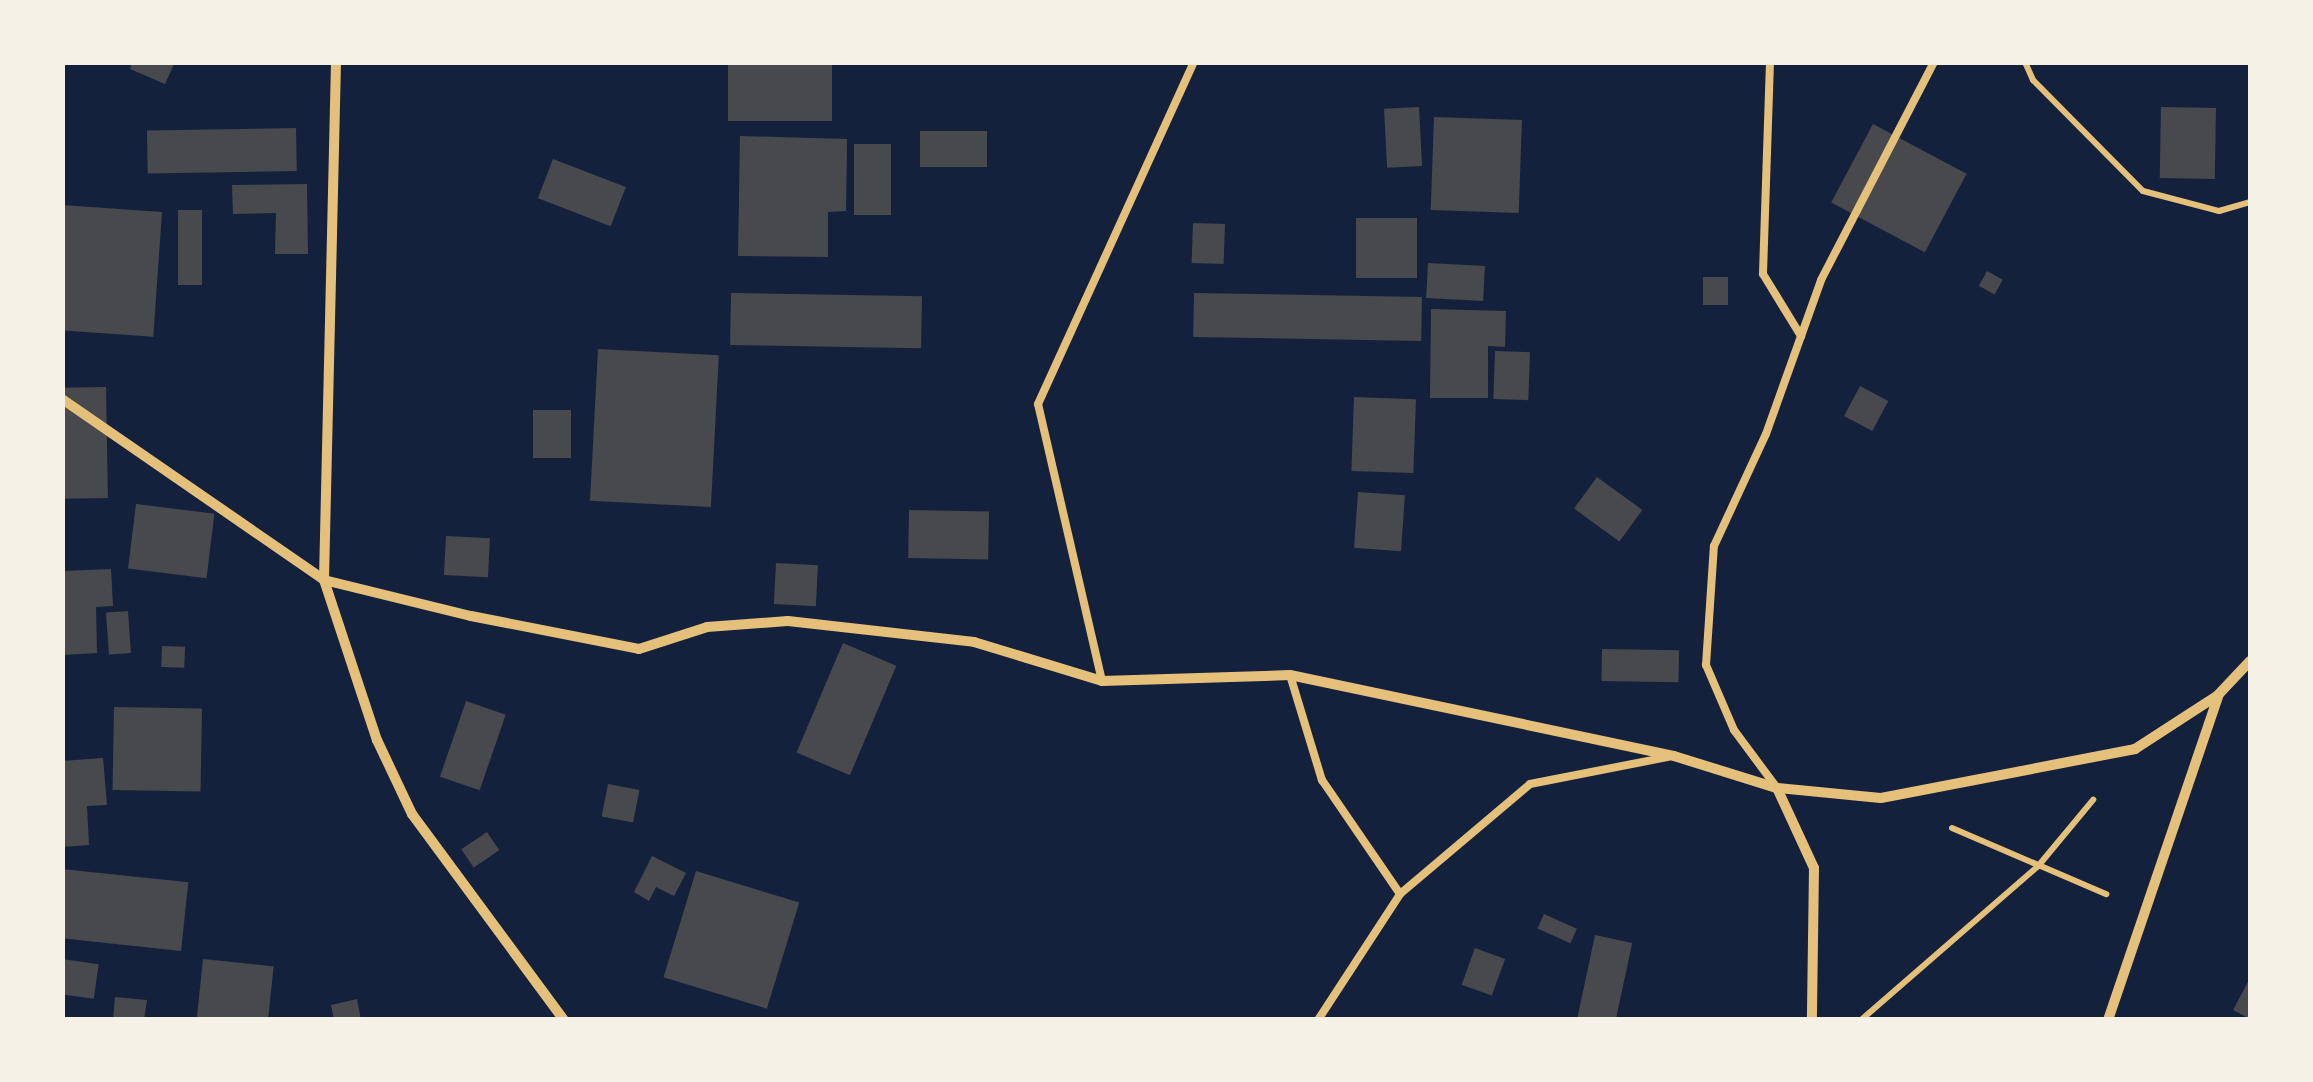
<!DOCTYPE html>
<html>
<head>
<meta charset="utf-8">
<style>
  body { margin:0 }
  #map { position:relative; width:2313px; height:1082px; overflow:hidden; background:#14213d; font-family:Manrope,sans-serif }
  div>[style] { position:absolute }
  .building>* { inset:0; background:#48494c; transform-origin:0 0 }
  .path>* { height:6px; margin:-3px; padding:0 3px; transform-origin:3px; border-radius:3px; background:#e5c07b }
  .service>* { height:8px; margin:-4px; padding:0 4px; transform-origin:4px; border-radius:4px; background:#e5c07b }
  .minor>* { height:10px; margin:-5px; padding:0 5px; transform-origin:5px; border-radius:5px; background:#e5c07b }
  span { translate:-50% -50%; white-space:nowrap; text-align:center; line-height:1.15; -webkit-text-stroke:9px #f6f1e7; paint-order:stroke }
  .frame { position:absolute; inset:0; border:65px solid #f6f1e7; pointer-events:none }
</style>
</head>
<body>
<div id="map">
  <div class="building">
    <div style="clip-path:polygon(132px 62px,175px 62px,165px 84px,130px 69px)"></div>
    <div style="left:728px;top:62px;width:104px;height:59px"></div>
    <div style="left:1419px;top:107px;width:59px;height:35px;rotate:87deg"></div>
    <div style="left:2161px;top:107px;width:55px;height:71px;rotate:1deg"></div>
    <div style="left:1434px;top:117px;width:88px;height:93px;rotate:2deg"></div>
    <div style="left:1873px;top:124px;width:106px;height:89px;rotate:28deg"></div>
    <div style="left:296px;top:128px;width:43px;height:149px;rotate:89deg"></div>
    <div style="left:987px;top:131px;width:36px;height:67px;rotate:90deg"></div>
    <div style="clip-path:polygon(740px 136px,847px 139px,846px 211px,828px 212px,828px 257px,738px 256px)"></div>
    <div style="left:891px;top:144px;width:71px;height:37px;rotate:90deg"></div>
    <div style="left:553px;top:159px;width:78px;height:42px;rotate:21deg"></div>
    <div style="clip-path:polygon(307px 184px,308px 254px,275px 254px,276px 213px,233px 214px,232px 185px)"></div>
    <div style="left:178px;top:210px;width:24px;height:75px"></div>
    <div style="left:162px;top:212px;width:125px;height:100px;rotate:94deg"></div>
    <div style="left:1417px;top:218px;width:60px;height:61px;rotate:90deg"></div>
    <div style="left:1193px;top:223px;width:32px;height:40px;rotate:2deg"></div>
    <div style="left:1428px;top:263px;width:57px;height:35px;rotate:3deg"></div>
    <div style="left:1987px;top:271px;width:18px;height:17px;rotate:29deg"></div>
    <div style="left:1703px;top:277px;width:25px;height:28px"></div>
    <div style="left:731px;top:293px;width:191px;height:52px;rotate:1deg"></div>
    <div style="left:1194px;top:293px;width:228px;height:44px;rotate:1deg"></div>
    <div style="clip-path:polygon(1431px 309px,1506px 311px,1505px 347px,1488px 346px,1488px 398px,1430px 398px)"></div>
    <div style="left:598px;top:349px;width:121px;height:152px;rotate:3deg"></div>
    <div style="left:1495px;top:351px;width:35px;height:48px;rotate:2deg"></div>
    <div style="left:1860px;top:386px;width:32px;height:34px;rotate:28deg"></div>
    <div style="left:106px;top:387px;width:111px;height:44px;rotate:89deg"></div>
    <div style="left:1354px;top:397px;width:62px;height:74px;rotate:2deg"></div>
    <div style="left:533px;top:410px;width:38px;height:48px"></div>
    <div style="left:1597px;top:477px;width:56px;height:39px;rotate:36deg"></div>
    <div style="left:1358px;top:492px;width:47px;height:56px;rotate:4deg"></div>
    <div style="left:136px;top:504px;width:79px;height:65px;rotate:7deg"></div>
    <div style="left:909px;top:510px;width:80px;height:48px;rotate:1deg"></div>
    <div style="left:446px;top:536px;width:44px;height:39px;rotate:3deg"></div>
    <div style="left:776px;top:563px;width:42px;height:41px;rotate:3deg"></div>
    <div style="clip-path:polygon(111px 569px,113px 606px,96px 607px,97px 653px,62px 655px,62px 571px)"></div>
    <div style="left:128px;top:611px;width:42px;height:22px;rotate:86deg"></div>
    <div style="left:843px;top:643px;width:58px;height:119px;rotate:23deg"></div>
    <div style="left:162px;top:646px;width:23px;height:21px;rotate:2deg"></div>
    <div style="left:1602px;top:649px;width:77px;height:32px;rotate:1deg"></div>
    <div style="left:466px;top:701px;width:42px;height:80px;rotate:19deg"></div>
    <div style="left:114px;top:707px;width:88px;height:83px;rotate:1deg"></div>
    <div style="clip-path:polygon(103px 758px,107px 805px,87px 806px,89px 845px,62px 847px,62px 761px)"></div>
    <div style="left:608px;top:784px;width:32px;height:33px;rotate:11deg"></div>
    <div style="left:487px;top:832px;width:22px;height:31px;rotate:56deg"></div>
    <div style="clip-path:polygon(652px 856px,686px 873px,674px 896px,656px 887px,649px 901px,634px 892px)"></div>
    <div style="left:62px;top:869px;width:127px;height:69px;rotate:6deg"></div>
    <div style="left:696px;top:871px;width:108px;height:111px;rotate:17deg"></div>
    <div style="left:1544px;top:914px;width:36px;height:16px;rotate:24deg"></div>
    <div style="left:1595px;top:935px;width:38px;height:87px;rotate:12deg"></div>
    <div style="left:1475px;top:948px;width:32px;height:39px;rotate:20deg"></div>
    <div style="left:62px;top:959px;width:37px;height:35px;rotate:8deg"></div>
    <div style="left:203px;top:959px;width:71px;height:61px;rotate:6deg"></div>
    <div style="clip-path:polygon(2250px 978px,2250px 1019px,2233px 1010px)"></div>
    <div style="clip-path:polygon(115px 997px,147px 1000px,144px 1020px,113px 1020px)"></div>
    <div style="clip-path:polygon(357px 999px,361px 1020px,334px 1020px,331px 1005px)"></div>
  </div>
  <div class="path">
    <div style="left:2025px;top:62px;width:20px;rotate:66deg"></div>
    <div style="left:2033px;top:80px;width:156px;rotate:45.3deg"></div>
    <div style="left:2143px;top:191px;width:79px;rotate:14.7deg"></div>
    <div style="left:2219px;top:211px;width:32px;rotate:-16deg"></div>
    <div style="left:1952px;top:828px;width:168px;rotate:23.2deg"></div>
    <div style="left:1861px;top:1020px;width:236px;rotate:-41deg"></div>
    <div style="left:2039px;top:865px;width:85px;rotate:-50.3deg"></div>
  </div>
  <div class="service">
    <div style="left:1770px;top:62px;width:212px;rotate:91.9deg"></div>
    <div style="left:1763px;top:274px;width:73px;rotate:58.5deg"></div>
    <div style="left:1290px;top:675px;width:110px;rotate:73.1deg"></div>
    <div style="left:1322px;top:780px;width:138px;rotate:55.6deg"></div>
    <div style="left:1102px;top:681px;width:284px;rotate:-103deg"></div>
    <div style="left:1038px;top:404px;width:376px;rotate:-65.5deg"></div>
    <div style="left:1777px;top:788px;width:72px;rotate:-126.6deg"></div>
    <div style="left:1734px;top:730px;width:71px;rotate:-113.3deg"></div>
    <div style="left:1706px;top:665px;width:119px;rotate:-86.2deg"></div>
    <div style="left:1714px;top:546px;width:123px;rotate:-65.1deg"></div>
    <div style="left:1766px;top:434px;width:164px;rotate:-70.3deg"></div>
    <div style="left:1821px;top:280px;width:246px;rotate:-62.6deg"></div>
    <div style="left:1318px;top:1020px;width:150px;rotate:-56.9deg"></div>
    <div style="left:1400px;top:894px;width:170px;rotate:-40.2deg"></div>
    <div style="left:1530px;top:784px;width:141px;rotate:-11.1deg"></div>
  </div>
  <div class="minor">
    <div style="left:336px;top:62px;width:518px;rotate:91.33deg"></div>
    <div style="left:324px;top:580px;width:169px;rotate:71.7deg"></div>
    <div style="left:377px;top:740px;width:82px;rotate:64.7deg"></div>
    <div style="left:412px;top:814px;width:256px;rotate:53.6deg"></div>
    <div style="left:62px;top:399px;width:318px;rotate:34.6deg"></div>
    <div style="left:324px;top:580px;width:151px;rotate:13.8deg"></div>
    <div style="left:471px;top:616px;width:171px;rotate:11.1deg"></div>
    <div style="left:639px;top:649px;width:71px;rotate:-17.9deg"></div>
    <div style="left:707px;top:627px;width:81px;rotate:-4.2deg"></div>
    <div style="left:788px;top:621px;width:187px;rotate:6.4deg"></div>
    <div style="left:974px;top:642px;width:134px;rotate:16.9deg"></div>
    <div style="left:1102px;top:681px;width:188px;rotate:-1.8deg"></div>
    <div style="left:1290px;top:675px;width:392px;rotate:11.9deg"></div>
    <div style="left:1674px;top:756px;width:108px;rotate:17.3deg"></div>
    <div style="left:1777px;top:788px;width:104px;rotate:5.5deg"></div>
    <div style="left:1881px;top:798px;width:259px;rotate:-10.9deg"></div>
    <div style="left:2135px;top:749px;width:99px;rotate:-33deg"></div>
    <div style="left:2218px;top:695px;width:47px;rotate:-46.7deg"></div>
    <div style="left:1777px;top:788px;width:88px;rotate:65.2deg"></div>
    <div style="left:1814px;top:868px;width:152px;rotate:90.8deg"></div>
    <div style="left:2108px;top:1020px;width:342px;rotate:-71.2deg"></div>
  </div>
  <div class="frame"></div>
</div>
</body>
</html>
